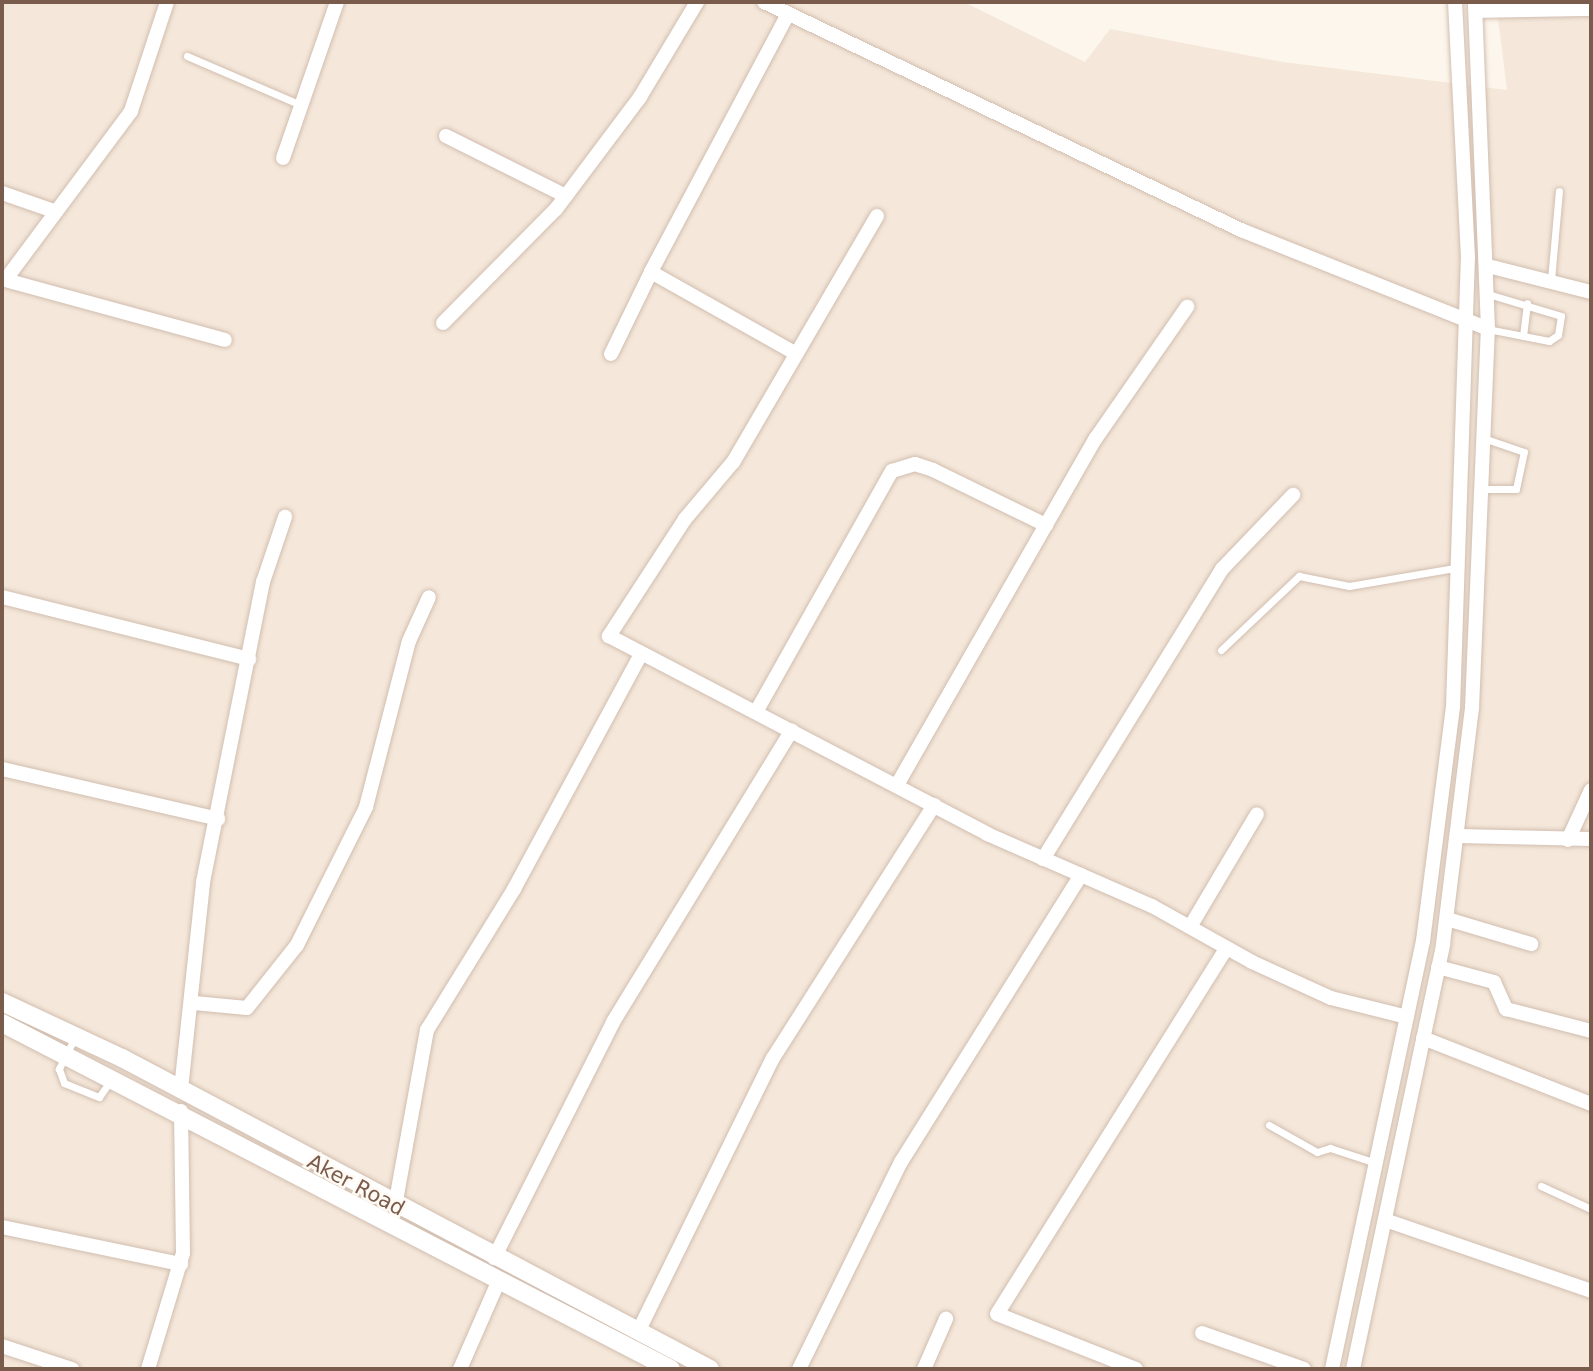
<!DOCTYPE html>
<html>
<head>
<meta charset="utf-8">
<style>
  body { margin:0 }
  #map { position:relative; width:1593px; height:1371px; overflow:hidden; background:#fdf6ec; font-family:"DejaVu Sans",sans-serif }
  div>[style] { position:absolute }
  .residential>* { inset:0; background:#f5e8da }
  .roads { filter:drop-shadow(0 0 2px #d1beb0) drop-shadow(0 0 2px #d1beb0) }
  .service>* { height:7px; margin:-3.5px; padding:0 3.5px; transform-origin:3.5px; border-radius:3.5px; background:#fff }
  .minor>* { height:14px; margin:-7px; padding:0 7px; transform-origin:7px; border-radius:7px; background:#fff }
  .tertiary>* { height:18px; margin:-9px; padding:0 9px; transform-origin:9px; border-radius:9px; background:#fff }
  span { translate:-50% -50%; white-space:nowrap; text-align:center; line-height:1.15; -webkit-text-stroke:5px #fffaf3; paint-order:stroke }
  .street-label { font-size:21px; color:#7a5c4d }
  .frame { position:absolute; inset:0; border:4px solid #7a5c4d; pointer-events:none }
</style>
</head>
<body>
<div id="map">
  <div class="residential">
    <div style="clip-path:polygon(2px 2px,964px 2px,1085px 62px,1110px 29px,1283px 62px,1507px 90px,1496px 2px,1591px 2px,1591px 1369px,2px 1369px)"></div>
  </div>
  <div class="roads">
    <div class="service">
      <div style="left:187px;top:56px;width:124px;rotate:23.3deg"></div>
      <div style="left:1551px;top:280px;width:89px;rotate:-84.9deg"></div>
      <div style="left:1488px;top:294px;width:76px;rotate:16.8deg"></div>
      <div style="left:1561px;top:316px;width:19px;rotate:99deg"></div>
      <div style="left:1558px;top:335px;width:11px;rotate:146deg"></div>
      <div style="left:1549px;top:341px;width:62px;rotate:-168.9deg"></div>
      <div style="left:1523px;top:336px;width:33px;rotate:-83deg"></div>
      <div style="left:1484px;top:489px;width:32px"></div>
      <div style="left:1516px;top:489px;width:38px;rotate:-78deg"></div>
      <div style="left:1524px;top:452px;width:40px;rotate:-161.1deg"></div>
      <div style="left:1221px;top:650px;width:108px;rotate:-43.5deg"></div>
      <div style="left:1299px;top:576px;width:51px;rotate:11.3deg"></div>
      <div style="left:1349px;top:586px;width:113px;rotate:-9.7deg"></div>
      <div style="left:75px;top:1037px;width:36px;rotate:117deg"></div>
      <div style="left:59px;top:1069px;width:15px;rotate:70deg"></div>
      <div style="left:64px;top:1083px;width:38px;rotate:22deg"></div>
      <div style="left:99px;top:1097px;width:21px;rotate:-55deg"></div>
      <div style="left:1269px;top:1125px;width:55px;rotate:29.4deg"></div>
      <div style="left:1317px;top:1152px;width:14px;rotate:-17deg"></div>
      <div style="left:1330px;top:1148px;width:48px;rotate:18.1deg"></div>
      <div style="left:1541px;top:1186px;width:55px;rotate:24.7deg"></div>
    </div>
    <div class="minor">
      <div style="left:764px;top:2px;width:529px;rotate:25.55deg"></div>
      <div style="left:1241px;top:230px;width:266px;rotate:21.8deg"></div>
      <div style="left:1476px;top:11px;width:115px;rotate:-1deg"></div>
      <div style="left:788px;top:14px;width:292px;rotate:118deg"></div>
      <div style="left:651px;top:272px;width:163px;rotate:29.4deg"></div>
      <div style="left:446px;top:136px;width:134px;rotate:26.6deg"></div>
      <div style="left:283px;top:158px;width:165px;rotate:-70.9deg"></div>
      <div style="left:2px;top:193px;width:55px;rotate:19.1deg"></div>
      <div style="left:877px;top:216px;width:285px;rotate:120.3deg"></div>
      <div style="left:733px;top:462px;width:75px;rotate:130.1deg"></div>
      <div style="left:685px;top:519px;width:140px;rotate:123deg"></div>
      <div style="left:609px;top:636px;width:427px;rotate:27.6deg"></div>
      <div style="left:987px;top:834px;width:180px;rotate:23.6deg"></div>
      <div style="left:1152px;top:906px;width:115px;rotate:29.2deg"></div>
      <div style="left:1252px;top:962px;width:87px;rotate:24.5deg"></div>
      <div style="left:1331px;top:998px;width:78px;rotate:14deg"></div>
      <div style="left:1488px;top:266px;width:106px;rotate:14.2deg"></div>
      <div style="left:2px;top:279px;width:231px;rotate:15.3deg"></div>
      <div style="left:6px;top:279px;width:209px;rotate:-53.3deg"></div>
      <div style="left:131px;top:111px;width:115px;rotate:-71.7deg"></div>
      <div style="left:443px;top:323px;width:161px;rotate:-45.3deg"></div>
      <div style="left:556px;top:209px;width:140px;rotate:-53.1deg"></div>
      <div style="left:640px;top:97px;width:111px;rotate:-59deg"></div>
      <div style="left:611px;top:354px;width:91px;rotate:-64deg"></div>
      <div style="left:2px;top:597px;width:255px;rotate:14.1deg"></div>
      <div style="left:756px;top:712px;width:277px;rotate:-60.6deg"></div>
      <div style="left:892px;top:471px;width:24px;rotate:-17deg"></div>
      <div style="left:915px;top:464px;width:19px;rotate:18deg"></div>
      <div style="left:933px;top:470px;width:126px;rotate:26deg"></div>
      <div style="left:2px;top:769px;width:222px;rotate:13deg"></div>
      <div style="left:897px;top:785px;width:400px;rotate:-60.2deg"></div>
      <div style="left:1096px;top:438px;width:160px;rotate:-55.2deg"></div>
      <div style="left:1459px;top:836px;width:132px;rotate:1.3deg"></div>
      <div style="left:1568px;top:840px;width:55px;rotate:-65.3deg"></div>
      <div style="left:1043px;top:859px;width:341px;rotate:-58.3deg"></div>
      <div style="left:1222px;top:569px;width:103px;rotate:-46.2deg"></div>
      <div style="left:1447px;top:919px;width:88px;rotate:16.6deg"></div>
      <div style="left:1190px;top:927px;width:131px;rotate:-59.3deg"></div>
      <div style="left:1438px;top:967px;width:58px;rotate:15deg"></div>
      <div style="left:1494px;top:982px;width:30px;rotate:66deg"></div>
      <div style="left:1506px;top:1009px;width:88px;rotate:14.5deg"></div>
      <div style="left:194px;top:1003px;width:53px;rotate:5.4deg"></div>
      <div style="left:247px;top:1008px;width:80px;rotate:-51.6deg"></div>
      <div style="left:297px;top:945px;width:154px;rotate:-63.4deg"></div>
      <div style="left:366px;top:807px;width:171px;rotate:-75.5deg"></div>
      <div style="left:409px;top:641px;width:48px;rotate:-65.6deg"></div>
      <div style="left:1423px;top:1038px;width:180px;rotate:21.4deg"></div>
      <div style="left:181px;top:1089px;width:208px;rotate:-83.9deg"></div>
      <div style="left:203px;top:882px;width:306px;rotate:-78.7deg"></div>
      <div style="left:263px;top:582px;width:69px;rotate:-71.3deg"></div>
      <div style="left:395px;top:1206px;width:179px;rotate:-79.7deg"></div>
      <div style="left:427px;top:1030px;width:166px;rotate:-58.3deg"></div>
      <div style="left:514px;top:889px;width:265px;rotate:-61.6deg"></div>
      <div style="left:1385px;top:1220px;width:218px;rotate:19deg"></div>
      <div style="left:2px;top:1227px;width:183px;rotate:11.7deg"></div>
      <div style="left:494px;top:1258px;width:264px;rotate:-63.2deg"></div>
      <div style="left:613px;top:1022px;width:342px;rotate:-58.5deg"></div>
      <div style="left:638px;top:1332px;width:305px;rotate:-63.8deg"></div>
      <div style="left:773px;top:1058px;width:300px;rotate:-57.5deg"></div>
      <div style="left:1202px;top:1333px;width:108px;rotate:19.4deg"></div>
      <div style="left:2px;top:1346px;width:74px;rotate:18.2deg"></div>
      <div style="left:148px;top:1369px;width:121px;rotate:-73.2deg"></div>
      <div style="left:183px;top:1253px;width:142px;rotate:-90.8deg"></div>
      <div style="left:460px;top:1369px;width:97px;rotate:-66.3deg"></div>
      <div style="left:799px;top:1369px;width:231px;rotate:-63.8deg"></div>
      <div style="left:901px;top:1162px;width:339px;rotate:-57.9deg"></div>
      <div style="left:924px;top:1369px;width:55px;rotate:-66.3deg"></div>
      <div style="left:1136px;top:1369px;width:149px;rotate:-158.4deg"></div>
      <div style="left:997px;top:1314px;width:432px;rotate:-57.9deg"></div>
      <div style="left:1332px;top:1369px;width:438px;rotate:-78deg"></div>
      <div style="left:1423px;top:941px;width:236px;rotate:-82.7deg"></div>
      <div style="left:1453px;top:707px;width:449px;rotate:-88.1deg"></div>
      <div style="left:1468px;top:258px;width:256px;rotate:-92.9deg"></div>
      <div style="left:1353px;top:1369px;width:434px;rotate:-78deg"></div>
      <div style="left:1443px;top:944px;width:238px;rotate:-83deg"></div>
      <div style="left:1472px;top:708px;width:379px;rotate:-87.6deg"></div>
      <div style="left:1488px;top:329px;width:327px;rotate:-92.3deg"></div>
    </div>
    <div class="tertiary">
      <div style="left:2px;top:1002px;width:132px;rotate:25deg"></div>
      <div style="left:122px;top:1058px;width:665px;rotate:27.87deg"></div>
      <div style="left:2px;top:1023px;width:753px;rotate:27.35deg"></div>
    </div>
  </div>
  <div class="street-label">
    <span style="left:356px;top:1185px;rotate:28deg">Aker Road</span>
  </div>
  <div class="frame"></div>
</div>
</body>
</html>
